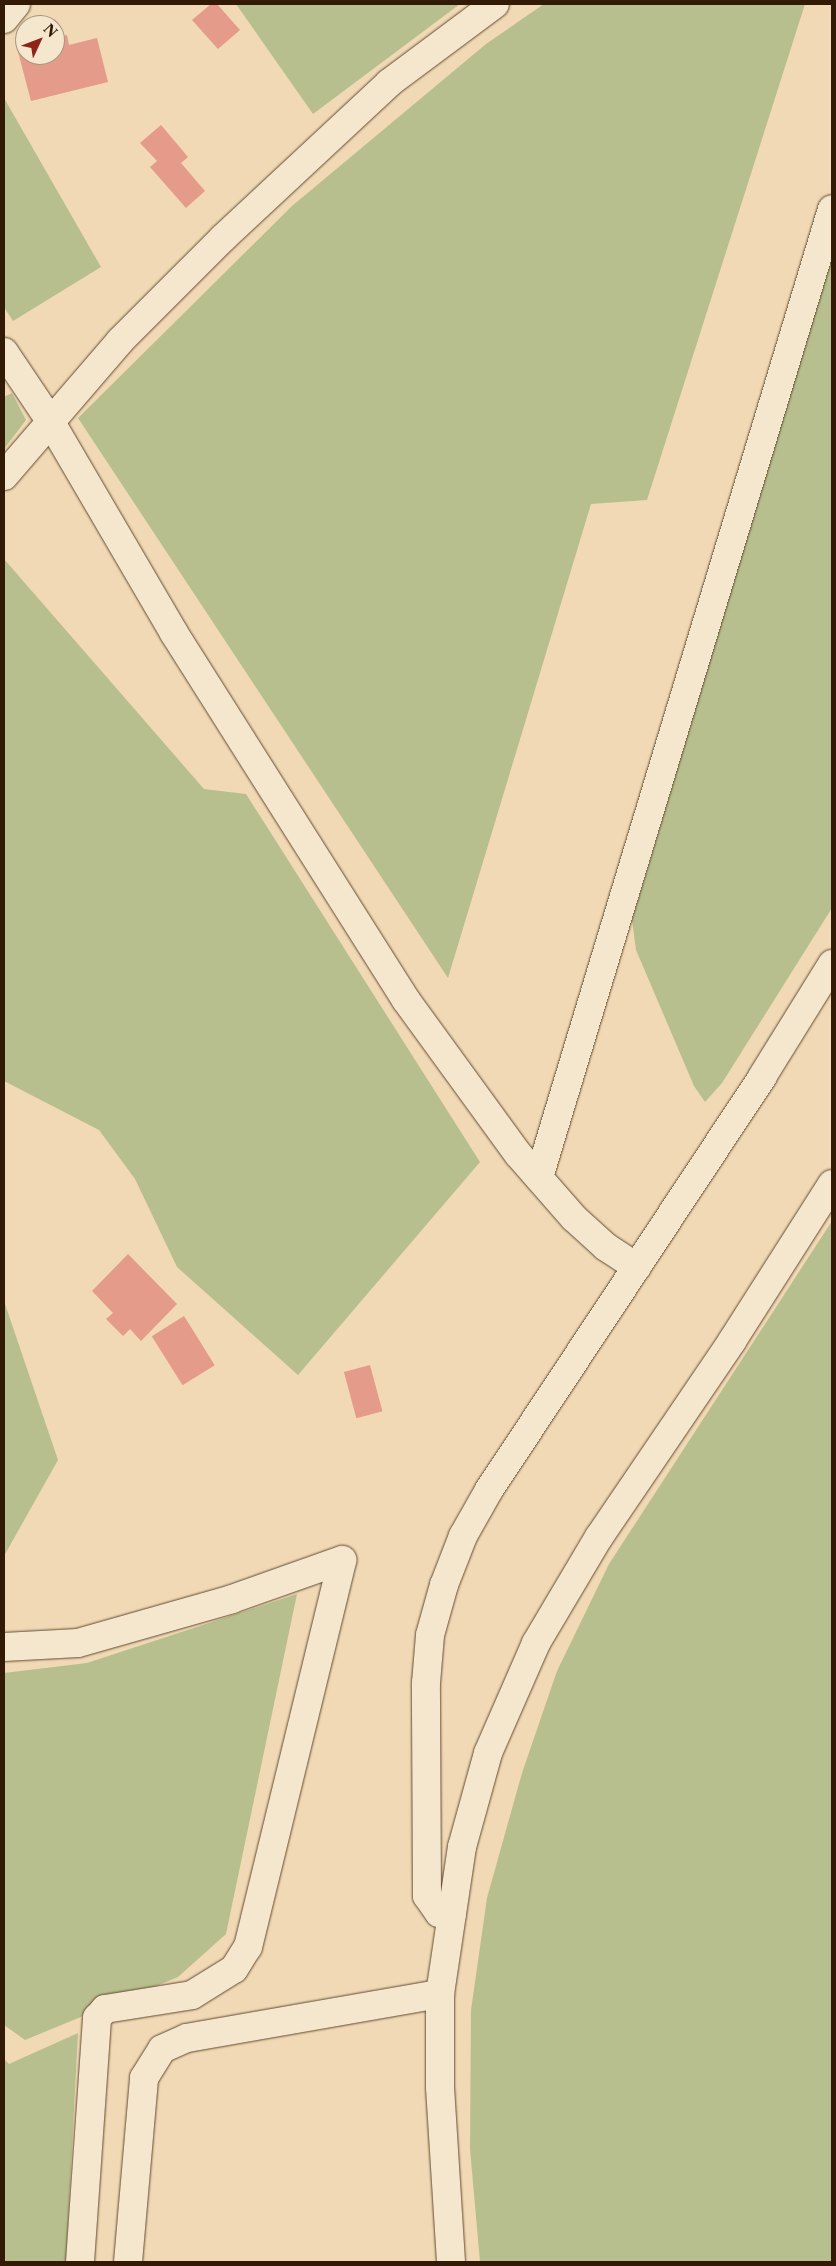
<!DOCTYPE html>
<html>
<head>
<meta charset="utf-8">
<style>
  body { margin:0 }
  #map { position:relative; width:836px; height:2266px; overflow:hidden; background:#f0d9b4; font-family:"Libre Caslon Text",serif }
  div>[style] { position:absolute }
  .green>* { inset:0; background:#b8bf8e }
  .building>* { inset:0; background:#e49b89; transform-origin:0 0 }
  .roads { filter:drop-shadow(0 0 1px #624a32) drop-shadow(0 0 1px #624a32) }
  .minor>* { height:28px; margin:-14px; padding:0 14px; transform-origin:14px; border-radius:14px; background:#f5e6ce }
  span { translate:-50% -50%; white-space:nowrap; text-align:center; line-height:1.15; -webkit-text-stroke:4px #f5e6ce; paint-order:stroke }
  .frame { position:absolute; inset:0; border:5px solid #321a07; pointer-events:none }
  .north { position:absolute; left:15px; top:15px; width:50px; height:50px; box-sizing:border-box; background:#f5e6ce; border:1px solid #a7947e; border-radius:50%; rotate:47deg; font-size:14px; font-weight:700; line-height:20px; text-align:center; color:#321a07 }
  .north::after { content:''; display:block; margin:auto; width:18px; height:22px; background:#8f2418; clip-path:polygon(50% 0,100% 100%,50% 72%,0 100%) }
</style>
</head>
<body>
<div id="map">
  <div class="green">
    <div style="clip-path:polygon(236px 4px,460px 4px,313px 114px)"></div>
    <div style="clip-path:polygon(544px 4px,805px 4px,647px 500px,591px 504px,448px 978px,78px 418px,292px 206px,486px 44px)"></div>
    <div style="clip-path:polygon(4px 98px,101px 267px,13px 321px,4px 307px)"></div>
    <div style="clip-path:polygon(832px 252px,832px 908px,722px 1083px,705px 1102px,694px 1086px,636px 950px,632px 920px)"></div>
    <div style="clip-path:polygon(12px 393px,26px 420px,4px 449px,4px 397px)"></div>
    <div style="clip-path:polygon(4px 559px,204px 789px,246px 794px,480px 1162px,298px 1375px,177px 1267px,135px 1179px,99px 1130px,4px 1081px)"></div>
    <div style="clip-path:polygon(832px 1221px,832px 2262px,480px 2262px,470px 2149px,471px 2010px,487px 1898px,522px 1773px,557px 1671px,609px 1564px)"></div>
    <div style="clip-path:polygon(4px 1301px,58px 1460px,4px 1556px)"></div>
    <div style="clip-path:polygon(297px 1594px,226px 1934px,178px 1977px,25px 2040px,4px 2025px,4px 1673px,87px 1663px)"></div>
    <div style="clip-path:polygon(78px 2033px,66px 2262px,4px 2262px,4px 2059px,9px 2064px)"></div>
  </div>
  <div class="building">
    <div style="clip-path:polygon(211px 4px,217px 4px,240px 30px,218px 49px,192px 20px)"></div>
    <div style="clip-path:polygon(67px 35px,69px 45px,97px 38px,108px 82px,31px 101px,17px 48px,25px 46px,25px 55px,55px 55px,55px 38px)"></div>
    <div style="clip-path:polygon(161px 125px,188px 157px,181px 163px,205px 191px,186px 208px,150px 167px,157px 161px,140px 143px)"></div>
    <div style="clip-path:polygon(128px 1254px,177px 1304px,141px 1341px,130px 1329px,123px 1336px,106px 1319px,113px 1313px,92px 1291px)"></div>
    <div style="left:184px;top:1316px;width:58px;height:38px;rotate:58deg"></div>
    <div style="left:370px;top:1365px;width:48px;height:27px;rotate:75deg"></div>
  </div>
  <div class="roads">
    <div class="minor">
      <div style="left:4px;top:19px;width:19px;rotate:-51deg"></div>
      <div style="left:4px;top:352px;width:81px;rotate:56.1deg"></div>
      <div style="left:49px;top:419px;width:248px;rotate:59.7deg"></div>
      <div style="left:174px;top:633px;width:434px;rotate:57.7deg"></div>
      <div style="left:406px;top:1000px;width:190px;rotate:54deg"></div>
      <div style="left:518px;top:1154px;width:85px;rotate:48.8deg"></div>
      <div style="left:574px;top:1218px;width:43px;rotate:42.2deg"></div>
      <div style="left:606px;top:1247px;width:37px;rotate:33deg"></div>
      <div style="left:4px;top:476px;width:178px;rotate:-49.3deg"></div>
      <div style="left:120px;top:341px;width:146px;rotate:-45deg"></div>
      <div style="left:223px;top:238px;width:227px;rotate:-43deg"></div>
      <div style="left:389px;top:83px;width:132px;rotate:-36.7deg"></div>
      <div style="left:539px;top:1177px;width:1011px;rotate:-73.16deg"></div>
      <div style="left:4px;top:1647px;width:74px;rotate:-3.1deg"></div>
      <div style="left:78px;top:1643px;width:160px;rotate:-15.9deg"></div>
      <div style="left:232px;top:1599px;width:117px;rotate:-19.5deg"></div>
      <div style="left:452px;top:1914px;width:13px;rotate:-176deg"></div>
      <div style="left:439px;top:1913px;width:21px;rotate:-125deg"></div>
      <div style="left:427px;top:1896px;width:213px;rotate:-90.3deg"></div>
      <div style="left:426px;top:1683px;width:48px;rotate:-85.2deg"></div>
      <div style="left:430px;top:1635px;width:52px;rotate:-74.4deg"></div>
      <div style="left:444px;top:1585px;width:53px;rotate:-68.8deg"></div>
      <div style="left:463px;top:1536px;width:53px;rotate:-60.5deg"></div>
      <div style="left:489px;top:1490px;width:495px;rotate:-56.5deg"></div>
      <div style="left:762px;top:1077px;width:133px;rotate:-58.2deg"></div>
      <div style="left:80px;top:2262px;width:245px;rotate:-86deg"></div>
      <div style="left:97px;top:2018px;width:12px;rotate:-48deg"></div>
      <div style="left:105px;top:2009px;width:88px;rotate:-9.1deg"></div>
      <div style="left:192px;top:1995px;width:49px;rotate:-31.8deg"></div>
      <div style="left:234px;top:1969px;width:26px;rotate:-58deg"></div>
      <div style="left:248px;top:1947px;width:398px;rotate:-76.3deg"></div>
      <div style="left:128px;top:2262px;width:185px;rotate:-85deg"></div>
      <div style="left:144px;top:2078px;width:34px;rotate:-58deg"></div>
      <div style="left:162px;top:2049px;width:27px;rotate:-24deg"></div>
      <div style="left:187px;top:2038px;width:257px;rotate:-9.9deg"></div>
      <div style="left:451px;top:2262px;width:175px;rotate:-93.6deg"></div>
      <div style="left:440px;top:2087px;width:93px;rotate:-90deg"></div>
      <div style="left:440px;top:1994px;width:149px;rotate:-81.5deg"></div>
      <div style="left:462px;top:1847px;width:98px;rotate:-74.5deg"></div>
      <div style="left:488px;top:1753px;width:120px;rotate:-66.4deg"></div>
      <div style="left:536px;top:1643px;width:123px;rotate:-59.3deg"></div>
      <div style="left:599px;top:1537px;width:237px;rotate:-55.8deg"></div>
      <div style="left:732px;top:1341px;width:186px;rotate:-57.5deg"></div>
    </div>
  </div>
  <div class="frame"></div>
  <div class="north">N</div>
</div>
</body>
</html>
